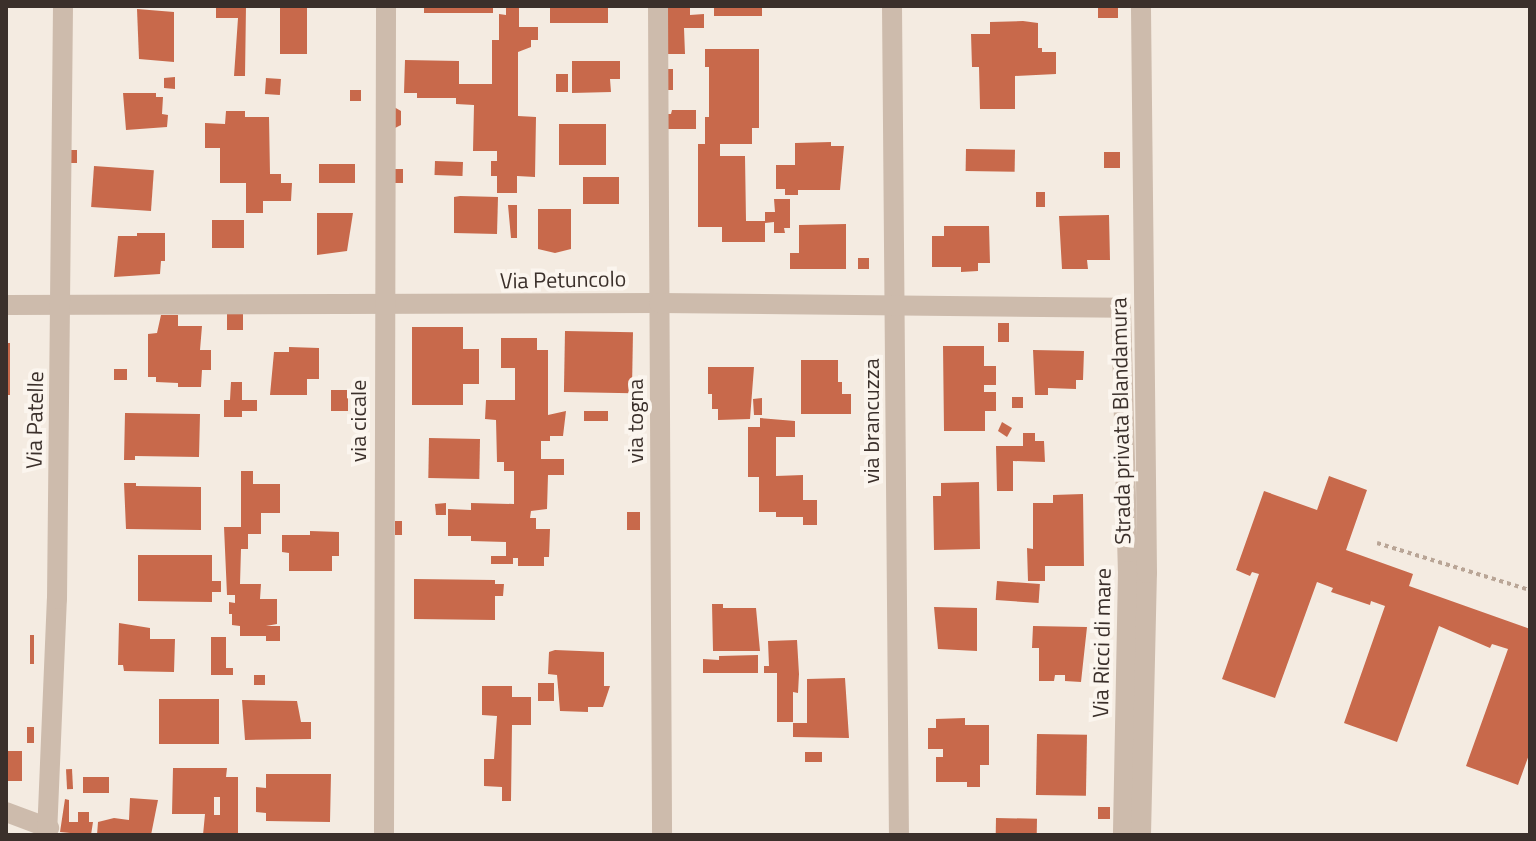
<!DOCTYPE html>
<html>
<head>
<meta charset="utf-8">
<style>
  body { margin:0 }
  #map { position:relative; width:1536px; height:841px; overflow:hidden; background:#f4ebe1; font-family:"Titillium Web",sans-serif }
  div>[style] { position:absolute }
  .building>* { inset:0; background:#c8694b; transform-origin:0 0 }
  .path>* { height:4px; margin-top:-2px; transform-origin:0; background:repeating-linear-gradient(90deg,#b9a596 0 4px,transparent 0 8px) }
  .street>* { height:20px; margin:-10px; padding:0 10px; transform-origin:10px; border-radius:10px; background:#cdbbac }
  span { translate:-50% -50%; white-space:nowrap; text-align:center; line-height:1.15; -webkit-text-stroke:8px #fbf5ee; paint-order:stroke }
  .street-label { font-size:22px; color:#3b302b }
  .frame { position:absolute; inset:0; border:8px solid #3b302b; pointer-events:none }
</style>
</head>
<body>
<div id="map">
  <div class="building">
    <div style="clip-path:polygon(216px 6px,246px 6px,245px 76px,234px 76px,238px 18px,216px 18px)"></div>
    <div style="left:424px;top:6px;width:69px;height:7px"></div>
    <div style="clip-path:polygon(506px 6px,519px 6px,519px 27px,538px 27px,538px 40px,531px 40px,531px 47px,518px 52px,518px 116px,536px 117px,535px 177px,517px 176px,517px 193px,497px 193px,497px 176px,491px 176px,491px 161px,497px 161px,497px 151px,473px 151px,474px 105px,456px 104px,456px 98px,417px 98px,417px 93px,404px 93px,405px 60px,459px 61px,459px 84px,492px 84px,492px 40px,499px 40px,499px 14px,506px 15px)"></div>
    <div style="left:550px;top:6px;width:58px;height:17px"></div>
    <div style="clip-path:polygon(667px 6px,690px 6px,690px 15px,704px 14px,704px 28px,684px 28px,685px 54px,667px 54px)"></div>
    <div style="left:714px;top:6px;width:48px;height:10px"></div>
    <div style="left:1098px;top:6px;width:20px;height:12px"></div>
    <div style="left:280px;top:8px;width:27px;height:46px"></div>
    <div style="clip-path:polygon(137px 9px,174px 12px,174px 62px,139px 59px)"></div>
    <div style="clip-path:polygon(1023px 21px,1038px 23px,1038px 48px,1042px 48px,1042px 52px,1056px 52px,1056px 74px,1015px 76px,1015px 109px,980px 109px,979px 67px,972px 67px,971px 34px,990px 34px,990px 22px)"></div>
    <div style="clip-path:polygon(705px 49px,759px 49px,759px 128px,752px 128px,752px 144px,720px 144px,720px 156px,745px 156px,746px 221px,765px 221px,765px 212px,775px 212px,774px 199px,790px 199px,790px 228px,784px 228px,785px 233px,774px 233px,774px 222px,765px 223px,765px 242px,722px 242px,722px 227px,698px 227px,698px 144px,705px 144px,705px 117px,709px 117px,709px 67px,705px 67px)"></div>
    <div style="clip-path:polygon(572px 61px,620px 61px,620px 79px,610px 79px,611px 92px,572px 93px)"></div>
    <div style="left:667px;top:69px;width:6px;height:21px"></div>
    <div style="left:556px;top:74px;width:12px;height:18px"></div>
    <div style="clip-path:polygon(175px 77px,175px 89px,164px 88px,164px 78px)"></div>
    <div style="left:266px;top:78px;width:15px;height:16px;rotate:4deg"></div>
    <div style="left:350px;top:90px;width:11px;height:11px"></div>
    <div style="clip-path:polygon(123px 93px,156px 93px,156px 97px,163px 97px,162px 114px,168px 115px,167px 127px,126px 130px)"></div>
    <div style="clip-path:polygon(394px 107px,401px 111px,401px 125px,393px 129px)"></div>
    <div style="clip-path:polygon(672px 110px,696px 110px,696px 129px,667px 129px,667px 114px,671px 114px)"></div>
    <div style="clip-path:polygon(226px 111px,245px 111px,245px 117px,269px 117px,270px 174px,281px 174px,281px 183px,292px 183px,291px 201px,263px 201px,263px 213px,246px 213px,246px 183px,220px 183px,220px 148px,205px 148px,205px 123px,225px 124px)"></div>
    <div style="left:559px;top:124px;width:47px;height:41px"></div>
    <div style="clip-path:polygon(831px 142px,831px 146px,844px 146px,840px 190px,798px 190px,798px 195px,785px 195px,785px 189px,776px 189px,776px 165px,795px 165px,795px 143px)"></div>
    <div style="left:966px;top:149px;width:49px;height:22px;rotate:1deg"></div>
    <div style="left:69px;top:150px;width:8px;height:13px"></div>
    <div style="left:1104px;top:152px;width:16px;height:16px"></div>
    <div style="left:435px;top:161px;width:28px;height:14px;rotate:2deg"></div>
    <div style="left:319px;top:164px;width:36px;height:19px"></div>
    <div style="left:94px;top:166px;width:60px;height:41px;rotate:4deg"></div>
    <div style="left:393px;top:169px;width:10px;height:14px"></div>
    <div style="left:583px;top:177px;width:36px;height:27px"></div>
    <div style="left:1036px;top:192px;width:9px;height:15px"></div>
    <div style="clip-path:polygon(460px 196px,498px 197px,497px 234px,454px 233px,454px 197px)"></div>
    <div style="clip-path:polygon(508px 205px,517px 205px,517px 238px,511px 238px)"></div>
    <div style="clip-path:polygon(538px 209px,571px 209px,571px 249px,555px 253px,538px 249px)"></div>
    <div style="clip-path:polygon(317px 213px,353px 213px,347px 251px,317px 255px)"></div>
    <div style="clip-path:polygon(1109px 215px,1110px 260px,1087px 260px,1088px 269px,1062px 269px,1059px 216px)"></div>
    <div style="left:212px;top:220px;width:32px;height:28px"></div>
    <div style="clip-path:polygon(846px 224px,846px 269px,790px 269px,790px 253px,799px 253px,799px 225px)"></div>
    <div style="clip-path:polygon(944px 226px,989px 226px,990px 263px,978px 263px,978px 271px,961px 272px,961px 267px,932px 267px,932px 236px,944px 236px)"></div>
    <div style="clip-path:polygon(137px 233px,165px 233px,165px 261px,161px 261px,160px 274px,114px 277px,118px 236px,137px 236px)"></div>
    <div style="left:858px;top:258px;width:11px;height:11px"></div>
    <div style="left:227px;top:311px;width:16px;height:19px"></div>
    <div style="clip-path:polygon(161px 315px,178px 315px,178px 326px,202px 326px,200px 350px,211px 350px,211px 370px,202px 370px,201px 387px,178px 387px,178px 383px,156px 382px,156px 377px,148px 377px,148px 334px,157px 333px)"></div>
    <div style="left:998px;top:323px;width:11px;height:19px"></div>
    <div style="clip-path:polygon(412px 327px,463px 327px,463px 349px,479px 349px,479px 384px,463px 384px,463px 405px,412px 405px)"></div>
    <div style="left:565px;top:331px;width:68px;height:61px;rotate:1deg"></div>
    <div style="clip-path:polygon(501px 338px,537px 338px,537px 350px,548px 350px,548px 415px,566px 411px,563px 436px,550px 436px,550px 441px,541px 441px,541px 459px,564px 459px,564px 475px,548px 475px,547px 509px,531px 511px,530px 518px,536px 518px,536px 529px,550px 529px,549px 557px,544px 557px,544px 566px,518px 566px,518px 558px,513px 558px,513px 564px,491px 564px,491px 556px,506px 556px,506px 542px,471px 541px,471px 536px,448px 536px,448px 509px,471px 510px,471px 503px,514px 504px,514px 471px,504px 471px,504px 462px,497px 462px,496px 420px,485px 419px,486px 400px,515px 400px,515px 368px,501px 368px)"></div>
    <div style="left:6px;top:343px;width:4px;height:52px"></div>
    <div style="clip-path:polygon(943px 346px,984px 346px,984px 366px,996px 366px,996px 385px,984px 385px,984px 392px,996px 392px,996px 411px,985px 411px,985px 431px,944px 431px)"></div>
    <div style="clip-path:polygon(289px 347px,319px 348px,319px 379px,307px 379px,307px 395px,270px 395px,274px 352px,289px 352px)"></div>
    <div style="clip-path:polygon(1033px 350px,1084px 351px,1083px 380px,1076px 380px,1076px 389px,1048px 388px,1048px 395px,1035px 395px)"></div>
    <div style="clip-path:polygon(801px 360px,838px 360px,838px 382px,842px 382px,842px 394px,851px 394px,851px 414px,801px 414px)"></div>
    <div style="clip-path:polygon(708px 367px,754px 367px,750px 419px,718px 420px,718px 409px,712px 409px,712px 394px,708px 394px)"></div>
    <div style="left:114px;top:369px;width:13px;height:11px"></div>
    <div style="clip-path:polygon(231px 382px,242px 382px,242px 400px,257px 400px,257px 411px,242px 411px,242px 417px,224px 417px,224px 400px,230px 400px)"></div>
    <div style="left:331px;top:390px;width:17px;height:21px"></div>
    <div style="left:1012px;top:397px;width:11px;height:11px"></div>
    <div style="clip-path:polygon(762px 398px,762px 415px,754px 415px,753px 399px)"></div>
    <div style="left:584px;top:411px;width:24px;height:10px"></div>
    <div style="clip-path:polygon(125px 413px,200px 414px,199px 457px,135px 456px,135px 460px,124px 460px)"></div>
    <div style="clip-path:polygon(760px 418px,795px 421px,795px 437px,776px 437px,776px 476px,803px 475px,803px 500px,817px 500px,817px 525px,803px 525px,803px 517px,776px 517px,776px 512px,759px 512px,759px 477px,748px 477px,748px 427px,760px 427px)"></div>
    <div style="clip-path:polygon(1002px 422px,1012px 428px,1007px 437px,998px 431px)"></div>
    <div style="clip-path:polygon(1023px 433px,1035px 433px,1035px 441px,1044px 441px,1045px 462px,1013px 461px,1013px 491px,997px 491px,996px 446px,1023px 446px)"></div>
    <div style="left:429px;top:438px;width:51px;height:40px;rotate:1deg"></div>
    <div style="clip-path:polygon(241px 471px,253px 471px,253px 484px,280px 484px,280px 513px,261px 513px,261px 534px,248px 534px,248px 549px,241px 549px,240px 584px,261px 584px,260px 599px,277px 599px,277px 624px,266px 626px,280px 626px,280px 641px,266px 641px,266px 636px,240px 636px,240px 626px,232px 625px,232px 614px,229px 614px,229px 602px,235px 603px,235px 595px,227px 595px,224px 527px,241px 527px)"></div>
    <div style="clip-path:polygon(1329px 476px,1367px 490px,1346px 550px,1413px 574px,1409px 586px,1530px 629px,1530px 752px,1518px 785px,1466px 766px,1508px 649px,1492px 644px,1490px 648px,1439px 626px,1397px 742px,1344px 723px,1385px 606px,1371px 601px,1370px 605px,1331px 592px,1333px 588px,1317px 582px,1275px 698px,1222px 679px,1259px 574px,1252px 572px,1250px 576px,1236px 570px,1264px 491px,1317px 510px)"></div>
    <div style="clip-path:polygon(979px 482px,980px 549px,934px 550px,933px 496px,941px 496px,941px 483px)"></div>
    <div style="clip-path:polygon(124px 483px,136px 483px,136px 486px,201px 487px,201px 530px,126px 529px)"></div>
    <div style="clip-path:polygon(1083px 494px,1084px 566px,1045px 566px,1045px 581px,1028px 581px,1027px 548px,1033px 549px,1033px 503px,1053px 503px,1053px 495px)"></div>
    <div style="clip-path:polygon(446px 503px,446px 515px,436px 515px,435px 504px)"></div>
    <div style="left:627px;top:512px;width:13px;height:18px"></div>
    <div style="left:395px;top:521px;width:7px;height:14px"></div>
    <div style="clip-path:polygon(310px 531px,339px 532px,339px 556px,332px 556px,332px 571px,289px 571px,289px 553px,282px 552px,282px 535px,310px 535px)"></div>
    <div style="clip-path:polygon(138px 555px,212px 555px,212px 581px,221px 581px,221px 592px,212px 592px,212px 602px,138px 601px)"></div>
    <div style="clip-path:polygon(414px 579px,495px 580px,495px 584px,504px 584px,503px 596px,495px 596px,495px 620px,414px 619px)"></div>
    <div style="left:997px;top:581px;width:43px;height:19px;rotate:4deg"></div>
    <div style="clip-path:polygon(712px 604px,723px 604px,723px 608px,756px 608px,760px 651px,713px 651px)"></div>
    <div style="clip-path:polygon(934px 607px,977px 608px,977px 651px,938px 649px)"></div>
    <div style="clip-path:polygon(119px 623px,150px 628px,150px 639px,175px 639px,174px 672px,124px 671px,123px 665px,118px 665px)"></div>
    <div style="clip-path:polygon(1033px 626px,1087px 627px,1081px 682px,1065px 681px,1065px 675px,1055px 675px,1054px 681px,1039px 681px,1039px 648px,1032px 648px)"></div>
    <div style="left:30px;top:635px;width:4px;height:29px"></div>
    <div style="clip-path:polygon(211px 637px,226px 637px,226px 668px,233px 668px,233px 675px,211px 675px)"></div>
    <div style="clip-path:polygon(797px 640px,799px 674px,798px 693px,793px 692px,793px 722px,777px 722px,777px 673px,764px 673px,764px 666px,769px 666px,768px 641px)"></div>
    <div style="clip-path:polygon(555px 650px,604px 652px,604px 686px,610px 686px,603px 707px,588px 707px,588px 712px,560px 711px,557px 675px,548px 674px,549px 652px)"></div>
    <div style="clip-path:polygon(758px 655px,758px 673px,703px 673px,703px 659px,719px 660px,719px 656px)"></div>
    <div style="left:254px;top:675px;width:11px;height:10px"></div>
    <div style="clip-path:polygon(845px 678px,849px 738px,793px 737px,793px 723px,807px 723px,807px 679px)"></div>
    <div style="left:554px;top:683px;width:18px;height:16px;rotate:90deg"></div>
    <div style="clip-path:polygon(482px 686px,512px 686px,512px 697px,531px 697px,531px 725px,512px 725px,511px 801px,502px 801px,502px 787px,484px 786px,484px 759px,494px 759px,497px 716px,482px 715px)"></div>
    <div style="left:1098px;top:693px;width:11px;height:19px"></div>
    <div style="left:159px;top:699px;width:60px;height:45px"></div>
    <div style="clip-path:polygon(242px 700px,297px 701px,301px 722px,311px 722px,311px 739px,245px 740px)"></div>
    <div style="clip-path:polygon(965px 718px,965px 725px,989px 725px,989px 765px,980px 765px,980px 787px,967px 787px,967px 782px,936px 782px,936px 757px,943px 757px,943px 749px,928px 749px,928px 728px,936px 728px,936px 719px)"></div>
    <div style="left:27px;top:727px;width:7px;height:16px"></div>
    <div style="left:1037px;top:734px;width:50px;height:61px;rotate:1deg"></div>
    <div style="left:6px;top:751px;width:16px;height:30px"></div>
    <div style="left:805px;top:752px;width:17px;height:10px"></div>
    <div style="clip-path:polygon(evenodd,173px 768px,227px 768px,226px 777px,238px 777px,238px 835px,203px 835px,205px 814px,172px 814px,173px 768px,214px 797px,220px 797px,220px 815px,214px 815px,214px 797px)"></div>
    <div style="left:72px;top:769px;width:20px;height:6px;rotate:87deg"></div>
    <div style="clip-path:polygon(266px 774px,331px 774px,330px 822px,266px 821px,266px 813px,256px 812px,256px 787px,266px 788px)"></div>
    <div style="left:83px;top:777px;width:26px;height:16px"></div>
    <div style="clip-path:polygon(130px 798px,158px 800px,151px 835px,97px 835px,98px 822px,114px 818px,129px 820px)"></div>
    <div style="clip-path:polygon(65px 799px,69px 800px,69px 822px,78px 822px,78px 812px,89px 812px,89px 822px,93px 822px,91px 835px,60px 832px)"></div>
    <div style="left:1098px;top:807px;width:12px;height:12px"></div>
    <div style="left:996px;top:818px;width:41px;height:17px;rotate:1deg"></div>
  </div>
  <div class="path">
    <div style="left:1377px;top:543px;width:160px;rotate:17.1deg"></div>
  </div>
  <div class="street">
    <div style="left:658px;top:6px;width:829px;rotate:89.72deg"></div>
    <div style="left:892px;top:6px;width:829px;rotate:89.52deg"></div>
    <div style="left:6px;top:305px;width:653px;rotate:-0.18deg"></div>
    <div style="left:659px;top:303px;width:462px;rotate:0.6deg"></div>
    <div style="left:1121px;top:308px;width:263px;rotate:88.5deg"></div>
    <div style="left:1128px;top:571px;width:264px;rotate:91.1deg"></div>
    <div style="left:6px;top:812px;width:46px;rotate:20.4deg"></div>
    <div style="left:47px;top:835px;width:236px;rotate:-87.6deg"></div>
    <div style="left:57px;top:599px;width:593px;rotate:-89.42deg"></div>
    <div style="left:384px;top:835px;width:829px;rotate:-89.86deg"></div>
    <div style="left:1141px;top:835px;width:262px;rotate:-88.7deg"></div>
    <div style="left:1147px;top:573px;width:567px;rotate:-90.61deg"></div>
  </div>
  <div class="street-label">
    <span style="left:563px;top:280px;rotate:-1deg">Via Petuncolo</span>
    <span style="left:35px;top:420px;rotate:-89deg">Via Patelle</span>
    <span style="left:359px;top:421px;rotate:-90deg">via cicale</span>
    <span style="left:636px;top:421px;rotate:-90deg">via togna</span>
    <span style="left:872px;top:421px;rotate:-90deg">via brancuzza</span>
    <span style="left:1121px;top:421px;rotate:-91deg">Strada privata Blandamura</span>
    <span style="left:1102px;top:643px;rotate:-89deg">Via Ricci di mare</span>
  </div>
  <div class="frame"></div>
</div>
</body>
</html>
